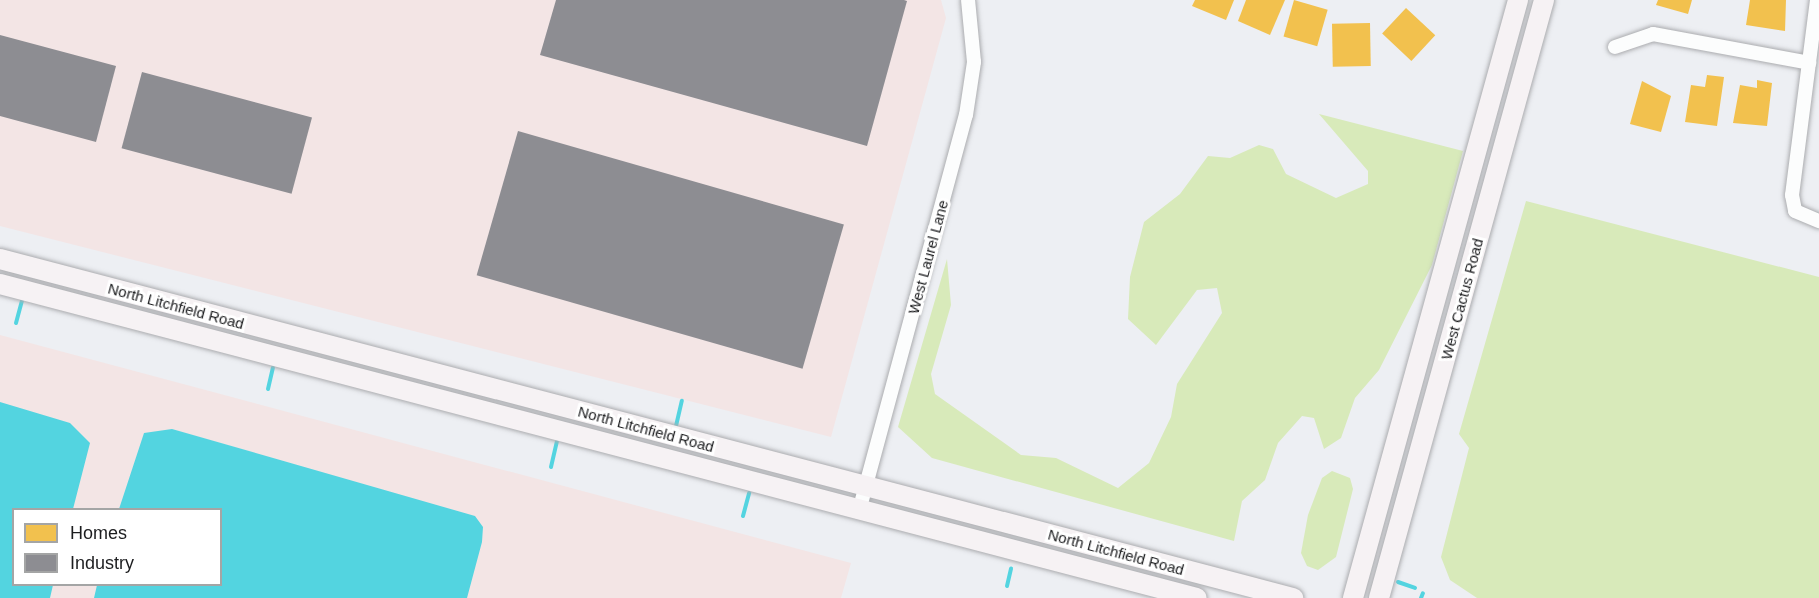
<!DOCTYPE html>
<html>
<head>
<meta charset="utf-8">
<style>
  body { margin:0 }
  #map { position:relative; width:1819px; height:598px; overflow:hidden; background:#edeff3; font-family:Arial,sans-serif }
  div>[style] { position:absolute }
  .industrial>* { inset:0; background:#f3e5e5 }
  .green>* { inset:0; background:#d8eaba }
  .water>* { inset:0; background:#53d4e0 }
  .homes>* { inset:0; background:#f2c14e; transform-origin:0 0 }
  .industry>* { inset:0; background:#8d8d92; transform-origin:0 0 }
  .stream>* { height:4px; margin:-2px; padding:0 2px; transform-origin:2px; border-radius:2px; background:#53d4e0 }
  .roads { filter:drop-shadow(0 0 2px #abacaf) drop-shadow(0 0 2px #abacaf) }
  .minor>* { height:14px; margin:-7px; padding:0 7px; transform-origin:7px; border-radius:7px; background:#fcfdfd }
  .secondary>* { height:20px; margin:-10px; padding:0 10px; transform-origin:10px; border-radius:10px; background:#f6f2f4 }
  span { translate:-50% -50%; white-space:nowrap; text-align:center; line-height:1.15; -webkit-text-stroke:6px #fff; paint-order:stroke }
  .street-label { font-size:15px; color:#1c1d1f }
  .legend { position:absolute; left:12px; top:508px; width:210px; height:78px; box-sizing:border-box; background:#fff; border:2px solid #a4a5a5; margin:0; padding:8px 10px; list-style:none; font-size:18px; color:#1c1d1f }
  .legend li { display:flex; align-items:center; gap:12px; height:30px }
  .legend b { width:30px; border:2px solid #a4a5a5 }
</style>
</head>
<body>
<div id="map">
  <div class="industrial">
    <div style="clip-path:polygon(0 0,941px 0,946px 18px,831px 437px,0 226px)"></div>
    <div style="clip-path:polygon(evenodd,0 335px,851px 563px,841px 598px,0 598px,0 335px,14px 510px,220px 510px,220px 584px,14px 584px,14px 510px)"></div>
  </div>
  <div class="green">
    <div style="clip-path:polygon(1319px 114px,1463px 151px,1432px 265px,1379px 370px,1355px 398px,1341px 438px,1324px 449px,1314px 418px,1302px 416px,1278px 443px,1265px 480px,1242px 501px,1234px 541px,932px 458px,898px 427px,947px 259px,951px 305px,931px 374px,935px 394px,1021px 455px,1056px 458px,1118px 488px,1149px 463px,1171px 417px,1177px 384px,1222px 313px,1217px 288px,1197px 290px,1156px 345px,1128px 319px,1130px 277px,1144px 222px,1180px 194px,1208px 156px,1230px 158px,1259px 145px,1273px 149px,1286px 174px,1336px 198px,1368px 184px,1368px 171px)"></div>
    <div style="clip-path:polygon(1526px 201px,1819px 277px,1819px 598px,1477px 598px,1450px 580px,1441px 557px,1469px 448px,1459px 434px)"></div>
    <div style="clip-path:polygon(1332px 471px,1350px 478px,1353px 489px,1336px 557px,1318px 570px,1307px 566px,1301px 553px,1308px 515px,1322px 478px)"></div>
  </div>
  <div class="water">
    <div style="clip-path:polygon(0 402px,70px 423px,90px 443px,73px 509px,14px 510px,14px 584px,53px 585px,50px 598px,0 598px)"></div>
    <div style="clip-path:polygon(172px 429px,475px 516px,483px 527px,482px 542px,467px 598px,94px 598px,97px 585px,220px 584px,220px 510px,119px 509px,144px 433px)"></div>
  </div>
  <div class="homes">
    <div style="clip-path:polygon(1195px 0,1234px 0,1226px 20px,1192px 6px)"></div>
    <div style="clip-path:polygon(1246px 0,1285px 0,1270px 35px,1238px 21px)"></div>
    <div style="left:1294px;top:0;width:35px;height:38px;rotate:16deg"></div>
    <div style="clip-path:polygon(1658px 0,1692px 0,1688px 14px,1656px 5px)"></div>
    <div style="clip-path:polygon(1750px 0,1786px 0,1785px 31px,1746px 25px)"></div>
    <div style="left:1406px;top:8px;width:40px;height:35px;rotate:43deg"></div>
    <div style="left:1370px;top:23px;width:43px;height:38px;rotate:89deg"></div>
    <div style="clip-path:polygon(1707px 75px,1724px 77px,1717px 126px,1685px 122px,1691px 85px,1705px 87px)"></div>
    <div style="clip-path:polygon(1757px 80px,1772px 83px,1767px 126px,1733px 123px,1740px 85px,1757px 88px)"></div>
    <div style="clip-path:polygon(1642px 81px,1671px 96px,1661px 132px,1630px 124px)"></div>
  </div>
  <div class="industry">
    <div style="clip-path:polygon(556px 0,904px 0,907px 1px,867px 146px,540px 55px)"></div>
    <div style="clip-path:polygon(0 35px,116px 66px,96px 142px,0 116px)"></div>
    <div style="left:142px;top:72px;width:176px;height:79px;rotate:15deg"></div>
    <div style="left:518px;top:131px;width:339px;height:150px;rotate:16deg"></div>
  </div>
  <div class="stream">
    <div style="left:16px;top:323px;width:23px;rotate:-75deg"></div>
    <div style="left:268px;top:389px;width:22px;rotate:-77deg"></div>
    <div style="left:676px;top:426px;width:26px;rotate:-77deg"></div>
    <div style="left:551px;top:467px;width:26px;rotate:-77deg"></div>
    <div style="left:743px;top:516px;width:24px;rotate:-75deg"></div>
    <div style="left:1398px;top:582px;width:18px;rotate:19deg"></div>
    <div style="left:1007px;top:586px;width:18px;rotate:-77deg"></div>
    <div style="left:1421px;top:598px;width:5px;rotate:-68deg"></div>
  </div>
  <div class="roads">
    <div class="minor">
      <div style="left:1817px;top:0;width:197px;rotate:97.3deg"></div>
      <div style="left:1792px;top:195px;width:16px;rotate:79deg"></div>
      <div style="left:1795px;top:211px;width:26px;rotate:23deg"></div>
      <div style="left:1615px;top:47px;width:40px;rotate:-18.9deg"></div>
      <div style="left:1653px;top:34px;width:159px;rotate:10.5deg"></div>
      <div style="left:859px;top:511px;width:410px;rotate:-74.9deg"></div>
      <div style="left:966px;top:115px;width:54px;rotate:-81.4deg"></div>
      <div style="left:974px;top:62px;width:62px;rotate:-95.5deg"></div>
    </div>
    <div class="secondary">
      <div style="left:0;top:259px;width:1337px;rotate:14.69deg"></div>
      <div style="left:0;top:284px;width:1237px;rotate:14.7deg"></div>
      <div style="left:1353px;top:598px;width:620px;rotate:-74.57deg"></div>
      <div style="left:1379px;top:598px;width:620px;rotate:-74.57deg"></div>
    </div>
  </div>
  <div class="street-label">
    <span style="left:928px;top:257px;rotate:-75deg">West Laurel Lane</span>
    <span style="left:1462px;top:299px;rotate:-75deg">West Cactus Road</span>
    <span style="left:176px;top:306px;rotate:15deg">North Litchfield Road</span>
    <span style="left:646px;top:429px;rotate:15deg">North Litchfield Road</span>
    <span style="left:1116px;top:552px;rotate:15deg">North Litchfield Road</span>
  </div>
  <ul class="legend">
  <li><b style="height:16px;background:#f2c14e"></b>Homes</li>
  <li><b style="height:16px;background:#8d8d92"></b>Industry</li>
  </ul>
</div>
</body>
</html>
